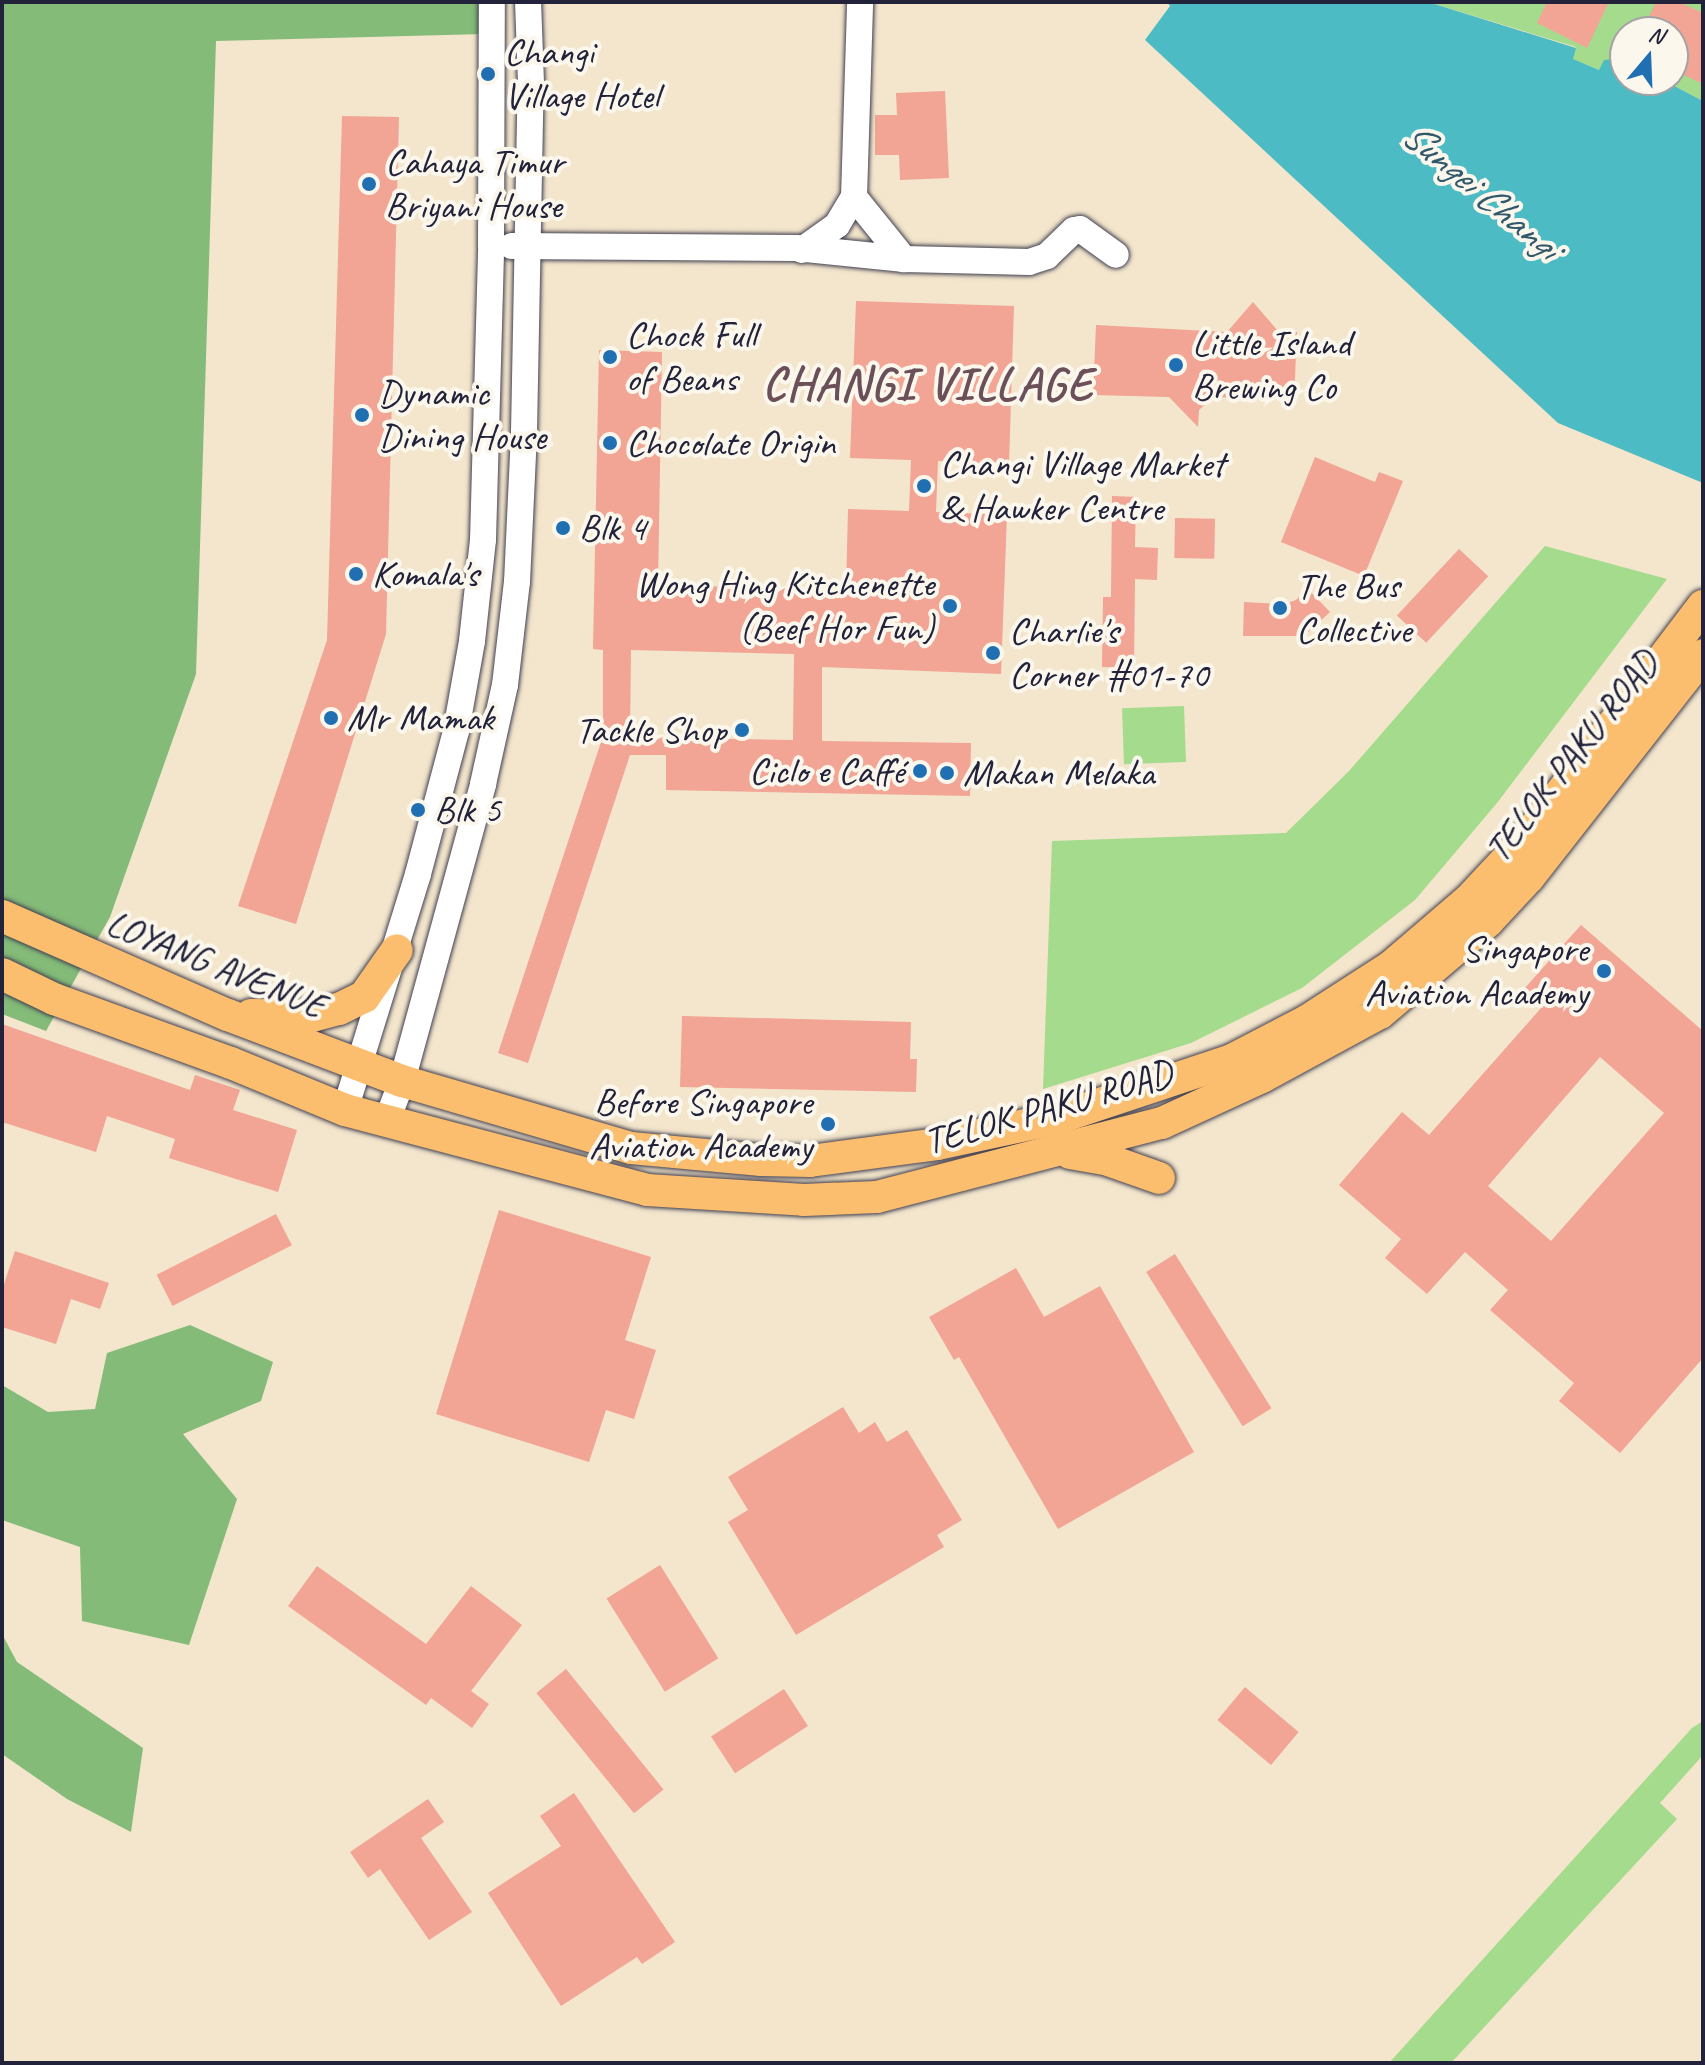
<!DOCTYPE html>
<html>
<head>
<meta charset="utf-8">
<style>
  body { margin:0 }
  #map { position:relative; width:1705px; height:2065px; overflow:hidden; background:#f3e6cc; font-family:Caveat,sans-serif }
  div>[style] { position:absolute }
  .green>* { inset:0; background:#a5db8c; transform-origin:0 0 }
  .forest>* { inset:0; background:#84bb78 }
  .water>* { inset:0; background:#4cbbc4 }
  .building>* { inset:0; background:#f2a495; transform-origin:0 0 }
  .roads { filter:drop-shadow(0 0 2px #413f51) drop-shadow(0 0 2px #413f51) }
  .minor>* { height:26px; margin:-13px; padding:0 13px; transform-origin:13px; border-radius:13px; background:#fff }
  .major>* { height:32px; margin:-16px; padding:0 16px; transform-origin:16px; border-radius:16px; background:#fbbd6e }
  .dots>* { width:22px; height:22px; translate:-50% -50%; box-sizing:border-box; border:4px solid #fbf7ec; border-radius:50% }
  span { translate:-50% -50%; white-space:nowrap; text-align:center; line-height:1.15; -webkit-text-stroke:8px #fbf7ec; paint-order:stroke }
  .poi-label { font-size:38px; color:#22223b }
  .left { translate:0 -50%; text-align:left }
  .right { translate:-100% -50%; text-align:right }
  .street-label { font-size:38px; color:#22223b }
  .water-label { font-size:40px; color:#31586b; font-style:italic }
  .district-label { font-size:46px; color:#6b505a; font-weight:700; letter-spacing:2px }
  .frame { position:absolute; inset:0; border:4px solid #22223b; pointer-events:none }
  .north { position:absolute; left:1609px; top:16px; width:80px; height:80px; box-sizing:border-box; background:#fbf7ec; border:2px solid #a4a2a5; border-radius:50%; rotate:19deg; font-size:22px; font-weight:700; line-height:32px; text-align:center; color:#22223b }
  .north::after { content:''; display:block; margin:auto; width:28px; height:36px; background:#1f6fb2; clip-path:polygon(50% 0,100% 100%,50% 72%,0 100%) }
</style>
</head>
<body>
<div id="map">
  <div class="green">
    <div style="clip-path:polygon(1428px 2px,1703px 2px,1703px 101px,1663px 80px,1673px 80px,1673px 32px,1625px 32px,1625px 60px,1621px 58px,1599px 70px,1572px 59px,1576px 47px)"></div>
    <div style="clip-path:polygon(1545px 546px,1667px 579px,1497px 803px,1415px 900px,1302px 988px,1191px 1043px,1043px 1089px,1052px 841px,1286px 833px,1349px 771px)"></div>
    <div style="left:1184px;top:706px;width:56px;height:62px;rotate:88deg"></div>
    <div style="clip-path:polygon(1703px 1721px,1703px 1755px,1660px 1803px,1677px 1819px,1451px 2063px,1389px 2063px,1692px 1728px)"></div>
  </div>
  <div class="forest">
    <div style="clip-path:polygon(2px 2px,483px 2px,484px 34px,216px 41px,196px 674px,110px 917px,46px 1031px,2px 1014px)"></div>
    <div style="clip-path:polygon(190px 1325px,273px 1362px,261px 1401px,183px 1434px,237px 1499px,189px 1645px,82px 1621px,80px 1547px,2px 1520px,2px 1385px,48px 1412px,95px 1409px,107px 1353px)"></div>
    <div style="clip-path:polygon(2px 1634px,17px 1662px,143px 1748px,131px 1832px,67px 1799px,2px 1754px)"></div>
  </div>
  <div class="water">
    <div style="clip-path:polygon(1167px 2px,1428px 2px,1576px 48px,1573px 59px,1599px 70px,1604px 60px,1621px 58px,1625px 60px,1625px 80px,1663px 80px,1703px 101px,1703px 483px,1558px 423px,1145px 40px,1170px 6px)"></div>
  </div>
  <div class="building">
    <div style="clip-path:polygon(1547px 2px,1609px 2px,1587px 48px,1537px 23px)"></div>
    <div style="clip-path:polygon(1656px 2px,1679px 2px,1703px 13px,1703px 84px,1673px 70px,1673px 32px,1642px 32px)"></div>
    <div style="clip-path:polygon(945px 91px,949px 178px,900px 180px,899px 155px,875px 155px,875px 115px,897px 115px,896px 93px)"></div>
    <div style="clip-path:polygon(342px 116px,399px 117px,386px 634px,296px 924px,238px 906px,327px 640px)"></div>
    <div style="clip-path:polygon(evenodd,856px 301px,1014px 306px,1009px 464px,938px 461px,936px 512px,1007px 515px,1001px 674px,822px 667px,822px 741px,971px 743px,970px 796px,666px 790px,666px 755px,630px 755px,528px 1063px,498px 1053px,603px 736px,603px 650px,593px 649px,599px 350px,662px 352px,658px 585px,846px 590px,848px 509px,909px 511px,911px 460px,850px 458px,856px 301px,631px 650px,794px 654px,793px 740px,630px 737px,631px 650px)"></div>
    <div style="clip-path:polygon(1253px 302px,1278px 331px,1297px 332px,1294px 400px,1213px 397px,1199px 410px,1198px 427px,1169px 397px,1093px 395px,1096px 325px,1227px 332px)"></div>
    <div style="clip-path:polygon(1315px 457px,1375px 482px,1379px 472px,1403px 481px,1364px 576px,1281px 542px)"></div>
    <div style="clip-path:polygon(1112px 496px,1136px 497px,1135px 547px,1158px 548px,1157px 580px,1135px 579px,1134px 668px,1102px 667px,1103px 597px,1111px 597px)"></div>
    <div style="left:1175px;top:518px;width:40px;height:40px;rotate:1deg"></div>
    <div style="left:1459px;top:549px;width:40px;height:91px;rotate:43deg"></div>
    <div style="clip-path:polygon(1308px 589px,1330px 612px,1304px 636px,1243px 636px,1244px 602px,1284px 604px,1296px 600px)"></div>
    <div style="clip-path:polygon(evenodd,1581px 925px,1703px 1031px,1703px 1358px,1620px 1453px,1559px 1401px,1574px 1383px,1490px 1310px,1508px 1290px,1465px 1252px,1427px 1294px,1385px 1258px,1401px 1239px,1339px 1185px,1402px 1112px,1429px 1135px,1542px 1007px,1523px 990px,1581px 925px,1600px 1057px,1664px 1113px,1551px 1241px,1488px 1186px,1600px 1057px)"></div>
    <div style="clip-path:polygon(682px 1016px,911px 1022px,910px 1059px,917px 1059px,916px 1092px,680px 1087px)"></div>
    <div style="clip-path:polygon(2px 1024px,190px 1090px,195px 1075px,240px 1090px,233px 1110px,297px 1130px,278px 1192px,169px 1158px,175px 1139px,107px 1116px,96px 1152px,2px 1122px)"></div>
    <div style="clip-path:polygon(499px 1210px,651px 1257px,625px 1340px,656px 1350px,634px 1419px,606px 1410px,589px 1462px,436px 1414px)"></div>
    <div style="left:276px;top:1214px;width:35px;height:134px;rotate:63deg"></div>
    <div style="clip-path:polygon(15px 1251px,109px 1283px,100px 1309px,71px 1299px,56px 1344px,2px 1327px,2px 1290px)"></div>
    <div style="left:1175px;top:1254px;width:182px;height:34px;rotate:58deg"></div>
    <div style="clip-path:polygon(1016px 1268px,1044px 1317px,1100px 1286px,1194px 1452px,1058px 1529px,959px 1357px,954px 1360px,929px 1317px)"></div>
    <div style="clip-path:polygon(843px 1407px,859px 1433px,875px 1422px,887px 1442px,907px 1430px,962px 1520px,937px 1535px,944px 1547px,796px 1635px,728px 1522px,748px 1510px,728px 1477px)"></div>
    <div style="left:660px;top:1565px;width:110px;height:63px;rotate:58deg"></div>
    <div style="clip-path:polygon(317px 1566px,426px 1644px,471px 1586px,522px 1625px,471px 1691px,489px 1704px,472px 1728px,431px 1698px,426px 1705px,288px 1606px)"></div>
    <div style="left:566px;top:1669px;width:155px;height:38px;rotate:51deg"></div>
    <div style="left:1245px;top:1687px;width:70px;height:43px;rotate:40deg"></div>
    <div style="left:784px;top:1689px;width:44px;height:87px;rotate:57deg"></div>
    <div style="clip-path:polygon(574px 1793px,675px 1942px,642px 1964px,637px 1957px,561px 2006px,488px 1893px,561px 1846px,540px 1816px)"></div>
    <div style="clip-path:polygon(428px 1799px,444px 1822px,421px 1838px,472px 1912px,429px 1940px,380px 1869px,368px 1878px,350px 1852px)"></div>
  </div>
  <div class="roads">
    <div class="minor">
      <div style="left:854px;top:197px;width:80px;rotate:51.1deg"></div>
      <div style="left:512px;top:246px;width:284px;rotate:0.4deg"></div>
      <div style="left:796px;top:248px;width:109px;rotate:5.8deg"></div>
      <div style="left:904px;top:259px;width:125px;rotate:1.4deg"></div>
      <div style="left:1029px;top:262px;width:19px;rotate:-18deg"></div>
      <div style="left:1047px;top:256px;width:37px;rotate:-44deg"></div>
      <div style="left:1074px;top:230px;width:6px;rotate:-9deg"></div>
      <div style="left:1080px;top:229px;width:44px;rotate:35.8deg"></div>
      <div style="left:802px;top:250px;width:43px;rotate:-35.5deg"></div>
      <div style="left:837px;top:225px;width:33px;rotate:-59deg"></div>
      <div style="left:854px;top:197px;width:195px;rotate:-88.2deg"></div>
      <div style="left:345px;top:1110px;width:247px;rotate:-72.8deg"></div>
      <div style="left:418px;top:874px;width:148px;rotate:-75.1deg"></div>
      <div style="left:456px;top:731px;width:91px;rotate:-79.9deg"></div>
      <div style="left:472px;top:641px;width:102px;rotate:-83.8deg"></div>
      <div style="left:483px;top:540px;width:295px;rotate:-88.4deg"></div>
      <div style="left:491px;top:245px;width:243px;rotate:-89.8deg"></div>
      <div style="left:386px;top:1123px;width:45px;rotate:-69.1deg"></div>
      <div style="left:402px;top:1081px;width:308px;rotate:-74.7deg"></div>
      <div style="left:483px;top:784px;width:101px;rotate:-77.5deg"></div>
      <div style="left:505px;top:685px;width:104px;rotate:-83.4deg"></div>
      <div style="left:517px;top:582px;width:150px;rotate:-87.3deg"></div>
      <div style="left:524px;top:432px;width:349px;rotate:-88.9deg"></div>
      <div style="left:531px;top:83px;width:81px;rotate:-92.1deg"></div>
    </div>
    <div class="major">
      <div style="left:2px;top:916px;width:247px;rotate:23.7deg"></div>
      <div style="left:228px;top:1015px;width:186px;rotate:20.8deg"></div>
      <div style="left:402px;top:1081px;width:239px;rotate:16.3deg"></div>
      <div style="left:631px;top:1148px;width:131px;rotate:5.3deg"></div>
      <div style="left:761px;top:1160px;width:49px;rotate:1.2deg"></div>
      <div style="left:810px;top:1161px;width:128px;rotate:-7.6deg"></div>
      <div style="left:937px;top:1144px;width:124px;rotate:-12.1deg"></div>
      <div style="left:1058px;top:1118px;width:183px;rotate:-18.4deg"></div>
      <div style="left:1232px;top:1060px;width:85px;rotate:-27.5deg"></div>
      <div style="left:1307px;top:1021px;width:101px;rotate:-32.9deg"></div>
      <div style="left:1392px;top:966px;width:101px;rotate:-40.6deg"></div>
      <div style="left:1469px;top:900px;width:83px;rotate:-46.9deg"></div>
      <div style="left:1526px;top:839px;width:293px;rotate:-52.8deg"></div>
      <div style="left:2px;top:974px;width:58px;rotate:25.7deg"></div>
      <div style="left:54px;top:999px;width:188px;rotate:19.9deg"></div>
      <div style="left:231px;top:1063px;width:123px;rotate:22.4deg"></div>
      <div style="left:345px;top:1110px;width:312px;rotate:14.8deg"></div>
      <div style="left:647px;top:1190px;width:157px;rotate:3.6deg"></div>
      <div style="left:804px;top:1200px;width:73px;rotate:-2.4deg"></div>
      <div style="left:877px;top:1197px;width:294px;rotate:-14.6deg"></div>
      <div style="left:1162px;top:1123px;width:110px;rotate:-24.7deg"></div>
      <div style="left:1262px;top:1077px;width:134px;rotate:-28.5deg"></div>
      <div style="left:1380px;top:1013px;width:142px;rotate:-40.4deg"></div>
      <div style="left:1488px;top:921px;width:60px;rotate:-47deg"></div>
      <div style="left:1529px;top:877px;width:282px;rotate:-51.9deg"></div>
      <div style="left:251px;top:1015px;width:61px;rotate:0.9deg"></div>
      <div style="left:312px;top:1016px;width:28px;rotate:-15deg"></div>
      <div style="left:339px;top:1009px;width:28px;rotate:-26deg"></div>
      <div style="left:364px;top:997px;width:57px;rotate:-54.9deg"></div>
      <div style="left:1070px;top:1153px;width:39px;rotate:10deg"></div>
      <div style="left:1108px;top:1160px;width:54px;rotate:19.4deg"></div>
    </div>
  </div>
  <div class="dots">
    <div style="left:488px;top:74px;background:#1f6fb2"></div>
    <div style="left:369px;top:184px;background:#1f6fb2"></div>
    <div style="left:610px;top:357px;background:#1f6fb2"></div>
    <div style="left:1176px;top:365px;background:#1f6fb2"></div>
    <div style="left:362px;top:415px;background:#1f6fb2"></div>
    <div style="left:610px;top:443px;background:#1f6fb2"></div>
    <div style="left:924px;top:486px;background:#1f6fb2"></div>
    <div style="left:563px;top:528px;background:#1f6fb2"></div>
    <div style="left:356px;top:574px;background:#1f6fb2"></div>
    <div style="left:950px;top:606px;background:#1f6fb2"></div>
    <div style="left:1280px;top:608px;background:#1f6fb2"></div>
    <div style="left:993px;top:653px;background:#1f6fb2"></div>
    <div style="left:331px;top:718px;background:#1f6fb2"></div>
    <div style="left:742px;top:730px;background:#1f6fb2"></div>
    <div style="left:920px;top:771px;background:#1f6fb2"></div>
    <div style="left:947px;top:773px;background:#1f6fb2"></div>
    <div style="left:418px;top:810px;background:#1f6fb2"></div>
    <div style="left:1604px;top:971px;background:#1f6fb2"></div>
    <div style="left:828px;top:1124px;background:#1f6fb2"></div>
  </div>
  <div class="poi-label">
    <span class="left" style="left:504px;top:74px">Changi<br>Village Hotel</span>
    <span class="left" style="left:385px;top:184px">Cahaya Timur<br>Briyani House</span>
    <span class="left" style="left:626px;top:357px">Chock Full<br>of Beans</span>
    <span class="left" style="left:1192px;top:365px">Little Island<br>Brewing Co</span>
    <span class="left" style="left:378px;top:415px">Dynamic<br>Dining House</span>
    <span class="left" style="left:626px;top:443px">Chocolate Origin</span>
    <span class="left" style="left:940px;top:486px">Changi Village Market<br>&amp; Hawker Centre</span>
    <span class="left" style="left:579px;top:528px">Blk 4</span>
    <span class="left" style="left:372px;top:574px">Komala's</span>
    <span class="right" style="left:934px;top:606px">Wong Hing Kitchenette<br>(Beef Hor Fun)</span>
    <span class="left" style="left:1296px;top:608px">The Bus<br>Collective</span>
    <span class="left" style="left:1009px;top:653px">Charlie's<br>Corner #01-70</span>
    <span class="left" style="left:347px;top:718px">Mr Mamak</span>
    <span class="right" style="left:726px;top:730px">Tackle Shop</span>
    <span class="right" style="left:904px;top:771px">Ciclo e Caffé</span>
    <span class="left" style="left:963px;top:773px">Makan Melaka</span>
    <span class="left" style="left:434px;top:810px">Blk 5</span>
    <span class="right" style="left:1588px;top:971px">Singapore<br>Aviation Academy</span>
    <span class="right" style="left:812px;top:1124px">Before Singapore<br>Aviation Academy</span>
  </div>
  <div class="street-label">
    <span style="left:1571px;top:756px;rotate:-52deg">TELOK PAKU ROAD</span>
    <span style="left:216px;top:964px;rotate:22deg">LOYANG AVENUE</span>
    <span style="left:1048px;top:1107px;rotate:-16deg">TELOK PAKU ROAD</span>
  </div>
  <div class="water-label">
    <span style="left:1481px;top:190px;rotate:40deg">Sungei Changi</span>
  </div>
  <div class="district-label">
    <span style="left:928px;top:384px">CHANGI VILLAGE</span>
  </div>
  <div class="frame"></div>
  <div class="north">N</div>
</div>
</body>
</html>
